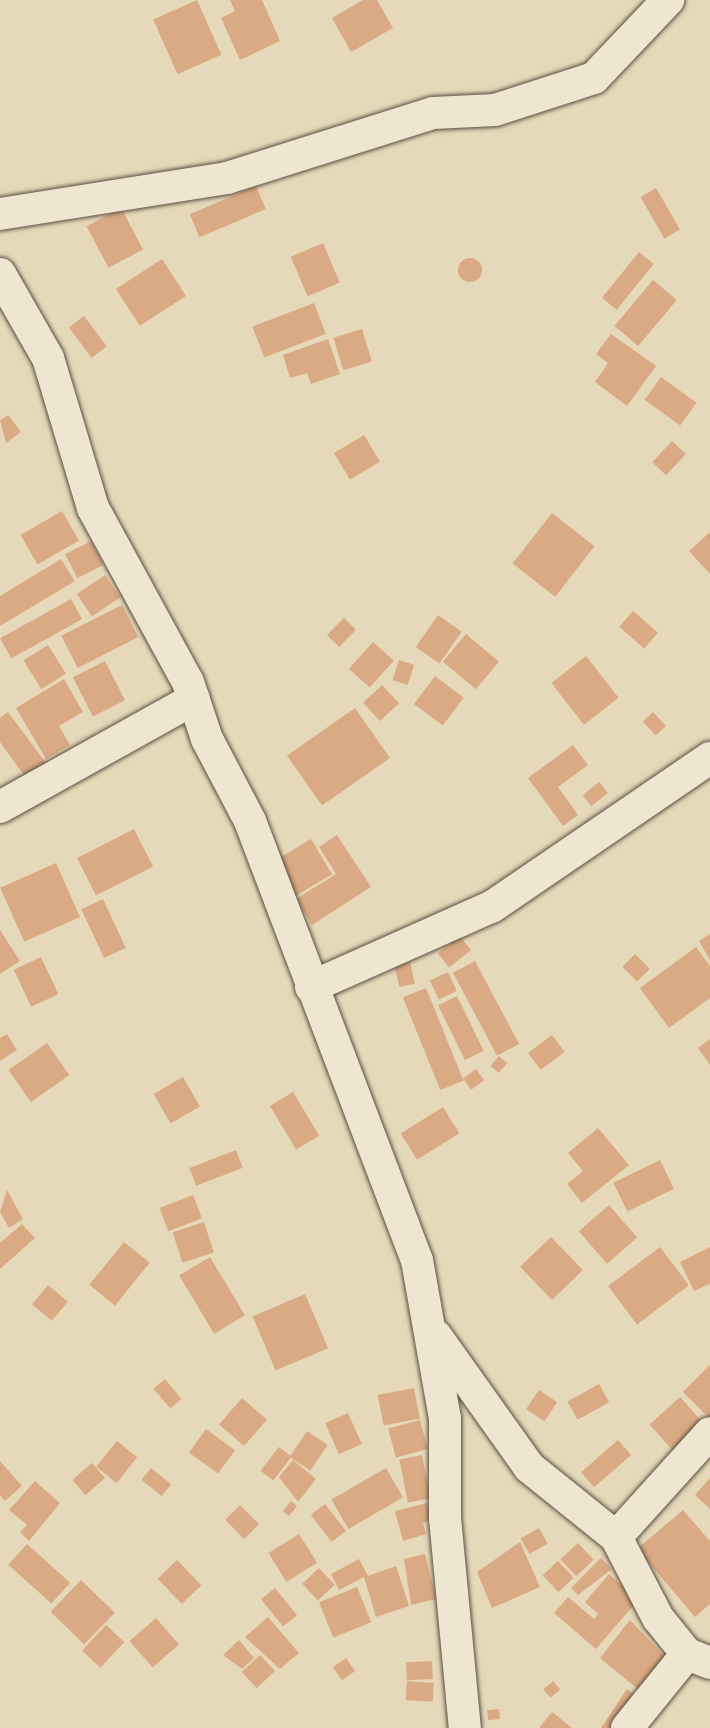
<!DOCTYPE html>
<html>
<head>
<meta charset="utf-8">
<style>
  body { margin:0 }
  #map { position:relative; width:710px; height:1728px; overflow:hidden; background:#e6d9ba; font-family:"EB Garamond",serif }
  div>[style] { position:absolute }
  .building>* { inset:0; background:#daaa84; transform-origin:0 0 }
  .round { border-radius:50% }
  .roads { filter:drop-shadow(0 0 2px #5b4f40) drop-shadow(0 0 2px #5b4f40) }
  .street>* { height:32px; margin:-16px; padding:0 16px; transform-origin:16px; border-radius:16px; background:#efe6d2 }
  span { translate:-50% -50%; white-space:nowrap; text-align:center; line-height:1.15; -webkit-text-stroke:7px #efe6d2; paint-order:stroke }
</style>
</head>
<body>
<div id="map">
  <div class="building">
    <div style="left:197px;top:0;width:60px;height:48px;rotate:66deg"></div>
    <div style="clip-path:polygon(230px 0,262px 0,280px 41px,240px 60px,221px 18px,235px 11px)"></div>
    <div style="clip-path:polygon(363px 0,377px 0,393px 28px,351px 52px,332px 18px)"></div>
    <div style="left:256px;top:186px;width:25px;height:72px;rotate:67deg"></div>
    <div style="left:656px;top:188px;width:48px;height:18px;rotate:60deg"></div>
    <div style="left:121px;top:208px;width:47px;height:39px;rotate:62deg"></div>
    <div style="left:323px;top:243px;width:43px;height:35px;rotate:67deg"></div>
    <div style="left:639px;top:252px;width:19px;height:59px;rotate:39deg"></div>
    <div class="round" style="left:458px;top:258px;width:24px;height:24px"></div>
    <div style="left:162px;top:259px;width:44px;height:55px;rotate:57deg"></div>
    <div style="left:653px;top:280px;width:31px;height:60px;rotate:40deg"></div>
    <div style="left:314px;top:303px;width:33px;height:66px;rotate:69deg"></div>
    <div style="left:84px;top:316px;width:38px;height:19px;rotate:53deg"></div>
    <div style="left:362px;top:329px;width:34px;height:30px;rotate:73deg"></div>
    <div style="clip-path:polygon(611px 334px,656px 366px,627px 406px,595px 382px,608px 363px,596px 354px)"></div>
    <div style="clip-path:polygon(328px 339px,340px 374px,311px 384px,307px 373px,290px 378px,283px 355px)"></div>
    <div style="left:661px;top:377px;width:44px;height:28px;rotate:36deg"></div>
    <div style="clip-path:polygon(8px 415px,21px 432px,6px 443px,0 420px)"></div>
    <div style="left:364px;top:435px;width:31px;height:35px;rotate:59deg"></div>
    <div style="left:672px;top:441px;width:19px;height:29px;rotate:43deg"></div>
    <div style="left:62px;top:511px;width:34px;height:48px;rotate:60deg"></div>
    <div style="left:552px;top:513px;width:54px;height:64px;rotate:38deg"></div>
    <div style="clip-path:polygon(710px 532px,710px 574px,689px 551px)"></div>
    <div style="left:91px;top:541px;width:27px;height:29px;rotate:63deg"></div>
    <div style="clip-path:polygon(61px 559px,75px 581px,0 626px,0 596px)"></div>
    <div style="left:105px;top:575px;width:27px;height:34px;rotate:56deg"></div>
    <div style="left:71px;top:599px;width:23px;height:81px;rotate:61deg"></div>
    <div style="left:122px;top:605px;width:36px;height:68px;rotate:63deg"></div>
    <div style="left:633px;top:611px;width:33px;height:21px;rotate:41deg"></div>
    <div style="left:438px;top:615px;width:29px;height:39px;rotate:35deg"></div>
    <div style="left:344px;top:618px;width:17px;height:24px;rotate:45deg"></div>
    <div style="left:466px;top:634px;width:43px;height:36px;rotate:40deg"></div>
    <div style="left:373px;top:642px;width:28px;height:36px;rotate:42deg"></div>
    <div style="left:48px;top:645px;width:34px;height:29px;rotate:58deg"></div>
    <div style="left:586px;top:656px;width:53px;height:44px;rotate:52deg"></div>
    <div style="left:399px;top:660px;width:16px;height:21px;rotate:18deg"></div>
    <div style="left:105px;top:661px;width:44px;height:36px;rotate:63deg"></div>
    <div style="left:435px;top:676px;width:36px;height:35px;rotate:37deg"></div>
    <div style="clip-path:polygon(64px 679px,83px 712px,59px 726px,70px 745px,46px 759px,16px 708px)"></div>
    <div style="left:382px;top:685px;width:25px;height:26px;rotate:47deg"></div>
    <div style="left:355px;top:708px;width:61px;height:83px;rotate:55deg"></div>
    <div style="clip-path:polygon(8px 712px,46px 763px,26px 778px,0 742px,0 718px)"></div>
    <div style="left:653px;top:712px;width:19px;height:14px;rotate:47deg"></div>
    <div style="clip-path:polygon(573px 745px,588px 765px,558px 787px,578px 815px,563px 826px,528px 778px)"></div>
    <div style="left:599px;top:782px;width:14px;height:21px;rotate:51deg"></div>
    <div style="left:134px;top:829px;width:42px;height:64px;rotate:63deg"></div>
    <div style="clip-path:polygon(337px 835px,371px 887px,312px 925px,296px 899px,336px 874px,319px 847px)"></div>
    <div style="left:311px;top:839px;width:41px;height:44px;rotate:59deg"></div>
    <div style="left:56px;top:863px;width:59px;height:61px;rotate:66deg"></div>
    <div style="left:103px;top:899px;width:54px;height:24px;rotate:65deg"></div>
    <div style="clip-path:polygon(0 930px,20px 961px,0 974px)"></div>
    <div style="clip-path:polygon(710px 934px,710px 960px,699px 941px)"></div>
    <div style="left:460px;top:936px;width:18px;height:28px;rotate:52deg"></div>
    <div style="clip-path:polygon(696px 947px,710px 966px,710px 998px,669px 1028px,640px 988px)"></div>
    <div style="left:635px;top:954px;width:21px;height:18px;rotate:45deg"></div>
    <div style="left:41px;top:957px;width:41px;height:30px;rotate:65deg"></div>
    <div style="left:475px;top:961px;width:94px;height:25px;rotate:62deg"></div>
    <div style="left:410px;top:962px;width:22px;height:16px;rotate:77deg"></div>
    <div style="left:448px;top:972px;width:21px;height:20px;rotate:65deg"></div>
    <div style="left:426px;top:988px;width:100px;height:25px;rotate:68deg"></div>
    <div style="left:457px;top:996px;width:61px;height:21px;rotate:64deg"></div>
    <div style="clip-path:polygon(7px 1034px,17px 1050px,0 1061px,0 1038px)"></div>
    <div style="left:552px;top:1035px;width:21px;height:30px;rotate:53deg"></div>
    <div style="clip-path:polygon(710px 1039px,710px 1065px,698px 1048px)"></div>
    <div style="left:47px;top:1043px;width:39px;height:47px;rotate:55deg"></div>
    <div style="left:499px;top:1056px;width:11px;height:13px;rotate:41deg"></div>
    <div style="left:476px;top:1069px;width:14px;height:16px;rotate:54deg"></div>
    <div style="left:183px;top:1077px;width:34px;height:34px;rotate:60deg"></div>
    <div style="left:293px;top:1092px;width:51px;height:27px;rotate:59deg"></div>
    <div style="left:443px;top:1107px;width:31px;height:50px;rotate:58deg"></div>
    <div style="clip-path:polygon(598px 1128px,629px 1165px,582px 1203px,567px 1184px,583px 1171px,568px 1153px)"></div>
    <div style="left:236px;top:1150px;width:19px;height:50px;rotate:69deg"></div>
    <div style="left:660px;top:1160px;width:32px;height:52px;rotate:64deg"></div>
    <div style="clip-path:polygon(7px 1190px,23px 1219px,9px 1228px,0 1212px)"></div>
    <div style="left:193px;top:1195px;width:25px;height:36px;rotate:69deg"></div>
    <div style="left:609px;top:1205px;width:43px;height:40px;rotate:49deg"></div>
    <div style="left:204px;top:1222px;width:32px;height:33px;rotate:72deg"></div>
    <div style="clip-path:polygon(22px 1224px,35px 1238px,0 1269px,0 1243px)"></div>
    <div style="left:551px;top:1237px;width:46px;height:43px;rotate:46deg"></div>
    <div style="left:124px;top:1242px;width:33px;height:55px;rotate:39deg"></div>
    <div style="left:660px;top:1247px;width:48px;height:65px;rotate:53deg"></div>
    <div style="clip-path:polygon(710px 1247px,710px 1284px,694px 1291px,680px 1262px)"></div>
    <div style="left:210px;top:1257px;width:68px;height:36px;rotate:59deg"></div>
    <div style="left:48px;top:1285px;width:26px;height:25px;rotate:40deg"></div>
    <div style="left:305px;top:1294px;width:59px;height:57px;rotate:67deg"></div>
    <div style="clip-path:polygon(710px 1365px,710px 1419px,683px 1392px)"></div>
    <div style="left:165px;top:1379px;width:26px;height:15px;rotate:50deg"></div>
    <div style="left:599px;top:1384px;width:21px;height:36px;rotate:61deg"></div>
    <div style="left:414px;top:1388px;width:31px;height:37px;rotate:79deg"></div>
    <div style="left:539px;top:1390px;width:22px;height:23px;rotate:34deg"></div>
    <div style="left:680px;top:1397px;width:42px;height:41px;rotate:48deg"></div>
    <div style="left:242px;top:1398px;width:33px;height:35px;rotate:41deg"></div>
    <div style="left:348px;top:1413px;width:34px;height:25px;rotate:66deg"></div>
    <div style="left:420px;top:1420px;width:30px;height:33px;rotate:75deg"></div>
    <div style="left:206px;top:1429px;width:36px;height:29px;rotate:36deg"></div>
    <div style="left:307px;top:1431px;width:25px;height:31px;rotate:34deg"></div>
    <div style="left:618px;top:1440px;width:20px;height:49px;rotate:49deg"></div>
    <div style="left:117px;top:1441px;width:26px;height:33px;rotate:39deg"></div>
    <div style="left:279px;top:1447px;width:16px;height:30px;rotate:38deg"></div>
    <div style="left:422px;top:1455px;width:44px;height:23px;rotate:79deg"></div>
    <div style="clip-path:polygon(293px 1460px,316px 1479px,298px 1502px,279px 1477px)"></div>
    <div style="clip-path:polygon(0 1461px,22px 1486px,5px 1501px,0 1495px)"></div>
    <div style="left:92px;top:1463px;width:20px;height:26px;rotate:49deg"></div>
    <div style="left:151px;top:1468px;width:26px;height:15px;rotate:39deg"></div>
    <div style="left:386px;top:1468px;width:34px;height:63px;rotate:60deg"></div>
    <div style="clip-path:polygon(710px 1478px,710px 1509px,695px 1495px)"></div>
    <div style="clip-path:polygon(35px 1481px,60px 1503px,29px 1541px,20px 1532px,27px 1525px,9px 1510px)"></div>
    <div style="left:291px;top:1501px;width:8px;height:13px;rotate:40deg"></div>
    <div style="clip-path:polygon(427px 1503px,432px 1520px,423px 1523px,426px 1534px,403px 1541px,395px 1511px)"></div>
    <div style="left:325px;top:1504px;width:34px;height:18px;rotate:52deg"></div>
    <div style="left:240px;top:1505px;width:27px;height:21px;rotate:45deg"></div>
    <div style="clip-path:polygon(683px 1510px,710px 1541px,710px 1604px,695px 1617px,637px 1549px)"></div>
    <div style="left:539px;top:1528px;width:18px;height:21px;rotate:61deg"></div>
    <div style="left:299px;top:1534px;width:34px;height:36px;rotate:58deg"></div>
    <div style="clip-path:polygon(520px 1542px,540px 1587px,492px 1608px,477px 1572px)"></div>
    <div style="left:578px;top:1543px;width:23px;height:24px;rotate:47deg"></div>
    <div style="left:27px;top:1544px;width:58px;height:28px;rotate:42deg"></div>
    <div style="clip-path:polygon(425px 1554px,436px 1599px,411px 1605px,404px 1559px)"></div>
    <div style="clip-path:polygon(601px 1558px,612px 1569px,578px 1595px,571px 1588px)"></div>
    <div style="clip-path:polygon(359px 1559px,368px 1576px,396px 1566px,409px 1606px,376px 1617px,364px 1577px,339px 1590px,331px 1574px)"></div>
    <div style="left:177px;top:1560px;width:35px;height:27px;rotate:46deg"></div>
    <div style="left:558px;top:1561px;width:23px;height:21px;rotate:47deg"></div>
    <div style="left:319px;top:1568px;width:23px;height:23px;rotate:47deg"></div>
    <div style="clip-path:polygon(609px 1574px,638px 1600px,596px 1649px,554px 1613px,568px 1597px,594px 1619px,598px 1614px,585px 1602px)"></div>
    <div style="left:81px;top:1580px;width:47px;height:44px;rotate:44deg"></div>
    <div style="left:357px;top:1587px;width:38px;height:41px;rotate:68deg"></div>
    <div style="left:275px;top:1588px;width:35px;height:18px;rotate:51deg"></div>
    <div style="clip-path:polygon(268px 1617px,299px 1653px,280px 1669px,245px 1637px)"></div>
    <div style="left:156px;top:1618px;width:35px;height:35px;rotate:49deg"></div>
    <div style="clip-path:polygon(630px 1620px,670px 1662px,644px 1694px,600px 1658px)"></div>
    <div style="left:106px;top:1625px;width:25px;height:35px;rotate:43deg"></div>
    <div style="clip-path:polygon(239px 1640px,254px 1658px,242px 1669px,223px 1655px)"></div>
    <div style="left:260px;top:1655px;width:22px;height:25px;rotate:47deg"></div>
    <div style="left:346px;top:1658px;width:16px;height:16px;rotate:55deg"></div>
    <div style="left:432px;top:1661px;width:18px;height:26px;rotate:87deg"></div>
    <div style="left:407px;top:1681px;width:27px;height:19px;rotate:4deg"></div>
    <div style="left:553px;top:1681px;width:11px;height:13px;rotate:49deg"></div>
    <div style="clip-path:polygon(627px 1689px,642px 1701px,619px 1728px,601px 1728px)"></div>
    <div style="left:499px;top:1709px;width:10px;height:12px;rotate:84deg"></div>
    <div style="clip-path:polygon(552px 1712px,572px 1728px,539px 1728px)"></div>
  </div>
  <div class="roads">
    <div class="street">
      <div style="left:0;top:214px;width:230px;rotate:-9deg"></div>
      <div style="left:227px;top:178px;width:216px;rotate:-17.5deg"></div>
      <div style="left:433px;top:113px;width:62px;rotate:-2.8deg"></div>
      <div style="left:495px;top:110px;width:104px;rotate:-17.9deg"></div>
      <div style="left:594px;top:78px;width:108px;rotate:-46.5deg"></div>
      <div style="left:0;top:274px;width:97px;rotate:60.3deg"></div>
      <div style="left:48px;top:358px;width:157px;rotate:73.3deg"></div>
      <div style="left:93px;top:508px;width:198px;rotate:61.4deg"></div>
      <div style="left:188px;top:682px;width:60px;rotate:71.6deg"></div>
      <div style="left:207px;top:739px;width:93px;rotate:62.3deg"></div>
      <div style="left:250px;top:821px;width:470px;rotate:69.2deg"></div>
      <div style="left:417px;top:1260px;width:160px;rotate:80deg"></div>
      <div style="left:445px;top:1418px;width:100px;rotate:90deg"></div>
      <div style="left:445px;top:1518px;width:211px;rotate:84.6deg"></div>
      <div style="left:0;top:807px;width:222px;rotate:-29.1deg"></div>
      <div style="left:311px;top:987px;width:199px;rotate:-24deg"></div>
      <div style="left:493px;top:906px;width:263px;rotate:-34.3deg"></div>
      <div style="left:436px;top:1336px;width:161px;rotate:54.6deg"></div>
      <div style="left:529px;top:1467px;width:112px;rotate:38.8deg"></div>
      <div style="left:616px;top:1537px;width:91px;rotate:62.6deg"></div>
      <div style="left:658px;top:1618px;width:46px;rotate:51.1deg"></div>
      <div style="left:687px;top:1654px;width:25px;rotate:21deg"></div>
      <div style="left:616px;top:1537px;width:140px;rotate:-47.9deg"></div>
      <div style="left:627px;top:1728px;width:95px;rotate:-51deg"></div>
    </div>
  </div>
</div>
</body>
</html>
